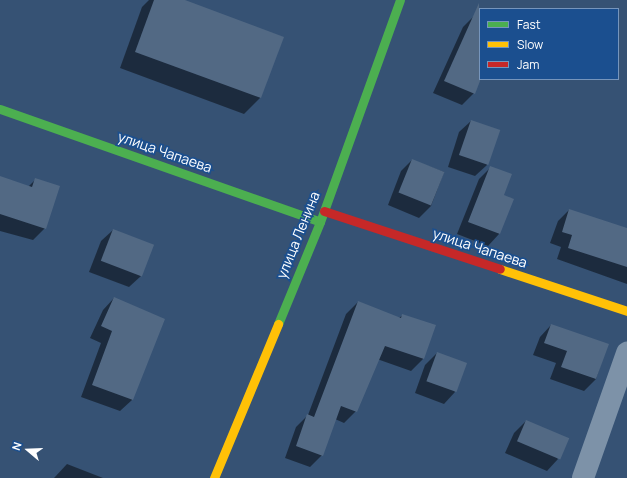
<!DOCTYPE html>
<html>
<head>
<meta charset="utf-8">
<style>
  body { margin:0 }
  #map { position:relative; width:627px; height:478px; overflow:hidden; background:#365274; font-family:Manrope,sans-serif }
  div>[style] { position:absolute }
  .shadow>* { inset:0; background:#0007 }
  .building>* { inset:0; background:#526984; transform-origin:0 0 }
  .street>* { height:22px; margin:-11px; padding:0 11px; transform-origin:11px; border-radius:11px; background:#7d92a8 }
  .fast>* { height:9px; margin:-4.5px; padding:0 4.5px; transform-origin:4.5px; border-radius:4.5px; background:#4caf50 }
  .slow>* { height:9px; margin:-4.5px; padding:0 4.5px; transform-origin:4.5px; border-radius:4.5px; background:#ffc107 }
  .jam>* { height:9px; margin:-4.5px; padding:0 4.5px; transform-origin:4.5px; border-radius:4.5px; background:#c62828 }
  span { translate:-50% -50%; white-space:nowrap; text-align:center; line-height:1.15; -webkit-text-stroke:3.5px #1b4f8f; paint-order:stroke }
  .street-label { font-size:14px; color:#fff }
  .legend { position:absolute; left:479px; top:8px; width:140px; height:72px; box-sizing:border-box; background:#1b4f8f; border:1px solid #7695bc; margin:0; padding:5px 7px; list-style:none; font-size:12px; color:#fff }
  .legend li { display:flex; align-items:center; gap:8px; height:20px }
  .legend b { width:20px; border:1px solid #7695bc }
  .north { position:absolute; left:8px; top:430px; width:40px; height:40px; -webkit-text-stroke:3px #1b4f8f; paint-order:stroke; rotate:289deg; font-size:11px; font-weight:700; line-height:16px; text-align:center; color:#fff }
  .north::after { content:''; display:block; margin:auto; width:14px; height:18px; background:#fff; clip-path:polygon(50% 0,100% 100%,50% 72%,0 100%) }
</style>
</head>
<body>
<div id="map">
  <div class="shadow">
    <div style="clip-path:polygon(149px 0,182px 0,282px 37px,260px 98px,244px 114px,120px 68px,142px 7px)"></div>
    <div style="clip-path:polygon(475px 15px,480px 17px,480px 79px,474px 93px,462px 105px,433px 93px,463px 27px)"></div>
    <div style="clip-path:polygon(471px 121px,487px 165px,475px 176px,448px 167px,459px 132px)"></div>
    <div style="clip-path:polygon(412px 160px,444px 172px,431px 206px,419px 218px,388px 205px,401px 171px)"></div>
    <div style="clip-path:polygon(491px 167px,502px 195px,513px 199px,499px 234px,488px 246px,457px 234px,479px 179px)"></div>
    <div style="clip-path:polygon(0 177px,28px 187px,36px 179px,45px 228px,33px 240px,0 231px)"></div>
    <div style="clip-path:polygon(569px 210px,627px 234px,627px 284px,557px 259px,561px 247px,550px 243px,558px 221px)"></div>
    <div style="clip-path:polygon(113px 230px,141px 276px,129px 287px,89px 272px,101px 241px)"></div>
    <div style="clip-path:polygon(114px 298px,132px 400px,120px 411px,81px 397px,101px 343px,90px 338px,103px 310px)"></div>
    <div style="clip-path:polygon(358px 302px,399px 318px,403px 315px,434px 326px,423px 359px,411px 371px,377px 359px,356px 411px,344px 423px,335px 419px,322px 455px,310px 467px,285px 458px,296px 427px,308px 415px,346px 314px)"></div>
    <div style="clip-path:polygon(551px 325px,607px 345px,596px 379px,584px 391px,550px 379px,556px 363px,533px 355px,540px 337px)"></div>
    <div style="clip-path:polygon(437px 353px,455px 392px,444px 404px,415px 393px,425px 365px)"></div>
    <div style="clip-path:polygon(526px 421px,558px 459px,547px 471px,505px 453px,514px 433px)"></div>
    <div style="clip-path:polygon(67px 464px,103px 478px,54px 478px)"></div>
  </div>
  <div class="building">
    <div style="clip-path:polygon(154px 0,185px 0,284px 37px,261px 98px,135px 52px)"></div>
    <div style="clip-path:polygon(479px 3px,480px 81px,475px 94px,444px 81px)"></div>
    <div style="left:471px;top:120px;width:31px;height:37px;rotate:19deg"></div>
    <div style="left:412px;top:159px;width:35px;height:36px;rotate:22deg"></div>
    <div style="clip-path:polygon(490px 166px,512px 174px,504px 195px,514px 199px,500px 234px,468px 222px)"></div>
    <div style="clip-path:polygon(0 176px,32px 187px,35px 178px,60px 186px,46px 229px,0 214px)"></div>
    <div style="clip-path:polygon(569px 209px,627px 228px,627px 267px,568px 248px,572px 235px,562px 232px)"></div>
    <div style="left:113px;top:229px;width:44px;height:34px;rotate:21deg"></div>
    <div style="clip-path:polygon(114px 297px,165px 319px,133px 400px,92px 385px,112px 331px,101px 326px)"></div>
    <div style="clip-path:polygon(358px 301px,401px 318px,402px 314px,436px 325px,424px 359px,385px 346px,357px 412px,341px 406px,323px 456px,296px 446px,307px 414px,314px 417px)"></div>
    <div style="clip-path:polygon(551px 324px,609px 344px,596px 379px,561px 367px,567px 351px,544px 343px)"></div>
    <div style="left:437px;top:352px;width:32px;height:31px;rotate:20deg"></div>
    <div style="left:526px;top:420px;width:47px;height:23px;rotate:23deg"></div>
  </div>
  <div class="street">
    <div style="left:583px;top:478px;width:133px;rotate:-70.6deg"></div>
  </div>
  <div class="fast">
    <div style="left:0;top:109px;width:339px;rotate:19.4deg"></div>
    <div style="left:278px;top:324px;width:110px;rotate:-67.6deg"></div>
    <div style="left:320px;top:222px;width:236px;rotate:-70.2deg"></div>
  </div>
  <div class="slow">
    <div style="left:500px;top:269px;width:134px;rotate:18.3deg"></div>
    <div style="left:214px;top:478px;width:167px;rotate:-67.4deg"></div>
  </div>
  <div class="jam">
    <div style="left:324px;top:211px;width:185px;rotate:18.2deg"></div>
  </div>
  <div class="street-label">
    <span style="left:165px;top:152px;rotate:19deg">улица Чапаева</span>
    <span style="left:298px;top:235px;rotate:-68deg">улица Ленина</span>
    <span style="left:480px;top:248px;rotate:18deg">улица Чапаева</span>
  </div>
  <ul class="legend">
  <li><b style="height:5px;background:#4caf50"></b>Fast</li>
  <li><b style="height:5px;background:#ffc107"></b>Slow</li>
  <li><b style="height:5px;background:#c62828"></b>Jam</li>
  </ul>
  <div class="north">N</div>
</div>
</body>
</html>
